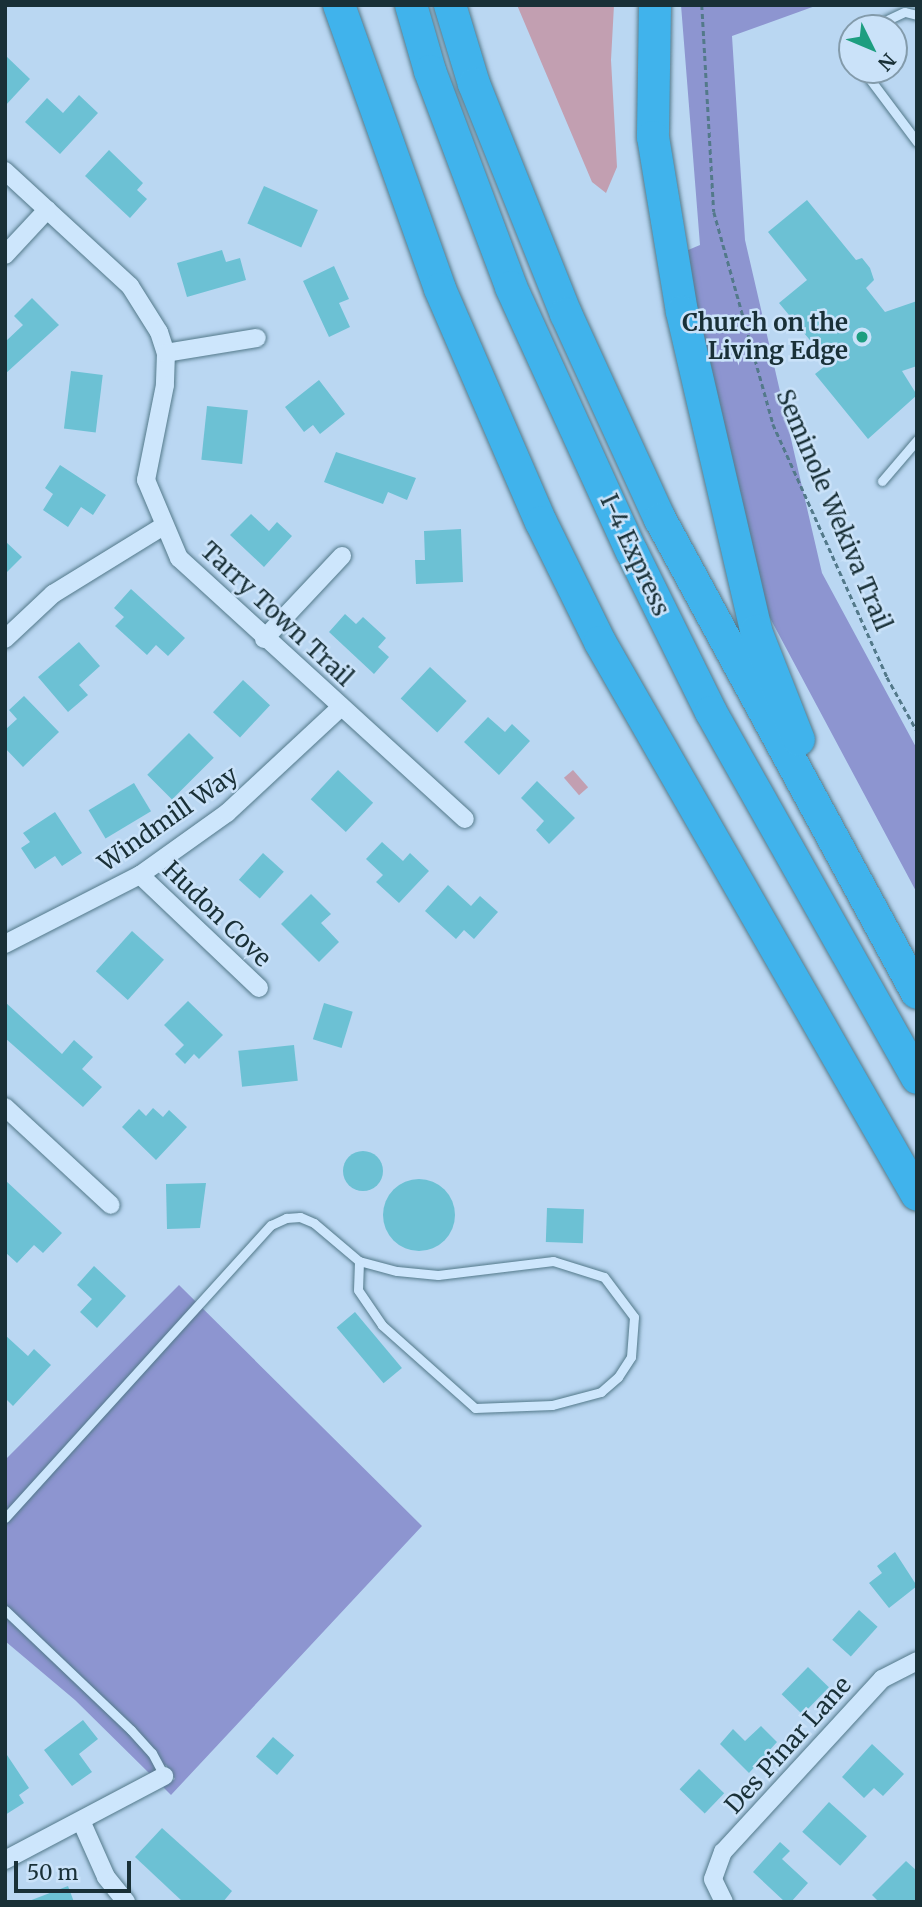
<!DOCTYPE html>
<html>
<head>
<meta charset="utf-8">
<style>
  body { margin:0 }
  #map { position:relative; width:922px; height:1907px; overflow:hidden; background:#bad7f2; font-family:Merriweather,serif }
  div>[style] { position:absolute }
  .green>* { inset:0; background:#8d95d0 }
  .water>* { inset:0; background:#c29fb1; transform-origin:0 0 }
  .building>* { inset:0; background:#6cc1d4; transform-origin:0 0 }
  .round { border-radius:50% }
  .path>* { height:2.5px; margin-top:-1.25px; transform-origin:0; background:repeating-linear-gradient(90deg,#53798a 0 5px,transparent 0 8.5px) }
  .roads { filter:drop-shadow(0 0 2px #53798a) drop-shadow(0 0 2px #53798a) }
  .service>* { height:9px; margin:-4.5px; padding:0 4.5px; transform-origin:4.5px; border-radius:4.5px; background:#cde6fc }
  .minor>* { height:18px; margin:-9px; padding:0 9px; transform-origin:9px; border-radius:9px; background:#cde6fc }
  .motorway>* { height:32px; margin:-16px; padding:0 16px; transform-origin:16px; border-radius:16px; background:#40b3ec }
  .dots>* { width:19px; height:19px; translate:-50% -50%; box-sizing:border-box; border:4px solid #cae2f9; border-radius:50% }
  span { translate:-50% -50%; white-space:nowrap; text-align:center; line-height:1.15; -webkit-text-stroke:5px #cae2f9; paint-order:stroke }
  .poi-label { font-size:24px; color:#193037; font-weight:700 }
  .right { translate:-100% -50%; text-align:right }
  .street-label { font-size:24px; color:#193037 }
  .frame { position:absolute; inset:0; border:7px solid #193037; pointer-events:none }
  .north { position:absolute; left:838px; top:14px; width:70px; height:70px; box-sizing:border-box; background:#cae2f9; border:2px solid #839bab; border-radius:50%; rotate:133deg; font-size:19px; font-weight:700; line-height:28px; text-align:center; color:#193037 }
  .north::after { content:''; display:block; margin:auto; width:24px; height:32px; background:#1d9e80; clip-path:polygon(50% 0,100% 100%,50% 72%,0 100%) }
  .scale { position:absolute; left:14px; top:1861px; width:117px; height:32px; box-sizing:border-box; border:4px solid #193037; border-top:0; padding-left:9px; font-size:21px; line-height:24px; white-space:nowrap; color:#193037; -webkit-text-stroke:5px #cae2f9; paint-order:stroke }
</style>
</head>
<body>
<div id="map">
  <div class="green">
    <div style="clip-path:polygon(681px 5px,818px 5px,732px 36px,745px 240px,822px 573px,917px 749px,917px 893px,755px 590px,681px 253px,700px 245px)"></div>
    <div style="clip-path:polygon(179px 1285px,422px 1526px,171px 1795px,163px 1787px,175px 1779px,166px 1765px,150px 1774px,75px 1700px,5px 1641px,5px 1460px)"></div>
  </div>
  <div class="water">
    <div style="clip-path:polygon(517px 5px,614px 5px,611px 60px,617px 167px,606px 193px,592px 182px)"></div>
    <div style="left:573px;top:770px;width:23px;height:12px;rotate:49deg"></div>
  </div>
  <div class="building">
    <div style="clip-path:polygon(5px 55px,30px 79px,5px 106px)"></div>
    <div style="clip-path:polygon(79px 95px,98px 113px,60px 154px,25px 122px,47px 98px,63px 113px)"></div>
    <div style="clip-path:polygon(109px 150px,143px 183px,137px 190px,147px 199px,130px 218px,85px 176px)"></div>
    <div style="left:264px;top:186px;width:59px;height:41px;rotate:24deg"></div>
    <div style="clip-path:polygon(807px 200px,856px 260px,862px 258px,870px 268px,874px 280px,866px 288px,885px 312px,917px 301px,917px 366px,902px 371px,917px 395px,868px 439px,815px 374px,829px 363px,779px 303px,807px 280px,768px 232px)"></div>
    <div style="clip-path:polygon(222px 250px,226px 262px,240px 258px,246px 280px,187px 297px,177px 263px)"></div>
    <div style="clip-path:polygon(334px 266px,349px 299px,339px 303px,350px 327px,329px 337px,303px 281px)"></div>
    <div style="clip-path:polygon(32px 298px,59px 325px,5px 374px,5px 342px,23px 325px,14px 316px)"></div>
    <div style="left:71px;top:371px;width:32px;height:58px;rotate:7deg"></div>
    <div style="clip-path:polygon(319px 380px,345px 414px,320px 434px,313px 425px,304px 432px,285px 407px)"></div>
    <div style="left:207px;top:406px;width:41px;height:54px;rotate:6deg"></div>
    <div style="clip-path:polygon(336px 452px,416px 478px,407px 500px,388px 492px,383px 504px,324px 482px)"></div>
    <div style="clip-path:polygon(60px 465px,106px 495px,93px 515px,81px 507px,68px 527px,43px 510px,53px 494px,45px 488px)"></div>
    <div style="clip-path:polygon(251px 514px,269px 531px,277px 522px,292px 536px,264px 567px,230px 535px)"></div>
    <div style="clip-path:polygon(461px 529px,463px 582px,416px 584px,415px 560px,425px 560px,424px 531px)"></div>
    <div style="clip-path:polygon(5px 541px,22px 557px,5px 574px)"></div>
    <div style="clip-path:polygon(131px 589px,185px 638px,168px 656px,156px 645px,147px 655px,115px 626px,124px 617px,114px 608px)"></div>
    <div style="clip-path:polygon(345px 614px,356px 624px,363px 617px,386px 638px,378px 647px,389px 657px,374px 674px,329px 632px)"></div>
    <div style="clip-path:polygon(79px 642px,100px 666px,79px 685px,88px 695px,68px 712px,38px 677px)"></div>
    <div style="left:430px;top:667px;width:50px;height:43px;rotate:43deg"></div>
    <div style="left:243px;top:680px;width:37px;height:44px;rotate:43deg"></div>
    <div style="clip-path:polygon(24px 696px,59px 732px,23px 767px,5px 748px,5px 730px,17px 719px,9px 710px)"></div>
    <div style="clip-path:polygon(488px 717px,505px 732px,512px 724px,530px 741px,499px 775px,464px 742px)"></div>
    <div style="left:189px;top:733px;width:35px;height:59px;rotate:45deg"></div>
    <div style="left:338px;top:770px;width:48px;height:40px;rotate:43deg"></div>
    <div style="clip-path:polygon(537px 781px,575px 818px,549px 844px,536px 830px,544px 821px,521px 798px)"></div>
    <div style="left:134px;top:783px;width:33px;height:53px;rotate:59deg"></div>
    <div style="clip-path:polygon(55px 812px,82px 853px,62px 866px,55px 856px,35px 869px,21px 848px,30px 842px,23px 833px)"></div>
    <div style="clip-path:polygon(382px 842px,403px 861px,410px 853px,429px 871px,399px 903px,376px 882px,383px 875px,366px 859px)"></div>
    <div style="left:263px;top:853px;width:28px;height:36px;rotate:42deg"></div>
    <div style="clip-path:polygon(448px 885px,471px 906px,480px 896px,498px 912px,474px 939px,464px 930px,456px 939px,425px 911px)"></div>
    <div style="clip-path:polygon(311px 894px,331px 914px,321px 923px,339px 942px,319px 962px,281px 924px)"></div>
    <div style="left:132px;top:931px;width:43px;height:54px;rotate:42deg"></div>
    <div style="clip-path:polygon(188px 1001px,223px 1035px,199px 1059px,194px 1054px,185px 1064px,175px 1054px,184px 1045px,164px 1025px)"></div>
    <div style="clip-path:polygon(5px 1002px,62px 1054px,74px 1040px,93px 1057px,82px 1069px,102px 1087px,83px 1107px,5px 1038px)"></div>
    <div style="left:324px;top:1003px;width:30px;height:38px;rotate:17deg"></div>
    <div style="left:294px;top:1045px;width:36px;height:56px;rotate:84deg"></div>
    <div style="clip-path:polygon(153px 1108px,163px 1117px,169px 1110px,187px 1127px,156px 1160px,122px 1127px,139px 1109px,146px 1116px)"></div>
    <div class="round" style="left:343px;top:1151px;width:40px;height:40px"></div>
    <div class="round" style="left:383px;top:1179px;width:72px;height:72px"></div>
    <div style="clip-path:polygon(5px 1180px,62px 1233px,43px 1253px,34px 1245px,17px 1263px,5px 1252px)"></div>
    <div style="clip-path:polygon(206px 1183px,200px 1228px,167px 1229px,166px 1184px)"></div>
    <div style="left:547px;top:1208px;width:37px;height:34px;rotate:2deg"></div>
    <div style="clip-path:polygon(94px 1266px,126px 1296px,97px 1328px,80px 1312px,92px 1299px,77px 1285px)"></div>
    <div style="left:355px;top:1312px;width:73px;height:24px;rotate:50deg"></div>
    <div style="clip-path:polygon(5px 1335px,28px 1356px,34px 1349px,51px 1365px,13px 1406px,5px 1398px)"></div>
    <div style="clip-path:polygon(895px 1552px,917px 1586px,889px 1608px,869px 1583px,882px 1573px,877px 1566px)"></div>
    <div style="left:859px;top:1610px;width:25px;height:40px;rotate:42deg"></div>
    <div style="left:808px;top:1667px;width:29px;height:38px;rotate:44deg"></div>
    <div style="clip-path:polygon(83px 1720px,98px 1739px,79px 1754px,92px 1772px,72px 1786px,44px 1750px)"></div>
    <div style="clip-path:polygon(761px 1726px,777px 1742px,749px 1773px,720px 1744px,733px 1729px,745px 1741px)"></div>
    <div style="left:273px;top:1737px;width:28px;height:26px;rotate:41deg"></div>
    <div style="clip-path:polygon(872px 1744px,904px 1774px,883px 1796px,874px 1788px,864px 1798px,842px 1777px)"></div>
    <div style="clip-path:polygon(5px 1752px,29px 1788px,19px 1795px,24px 1803px,5px 1815px)"></div>
    <div style="left:699px;top:1769px;width:35px;height:28px;rotate:44deg"></div>
    <div style="left:829px;top:1802px;width:51px;height:40px;rotate:42deg"></div>
    <div style="clip-path:polygon(162px 1828px,232px 1891px,223px 1902px,183px 1902px,135px 1857px)"></div>
    <div style="clip-path:polygon(780px 1842px,790px 1851px,782px 1859px,808px 1883px,791px 1902px,785px 1902px,753px 1872px)"></div>
    <div style="clip-path:polygon(906px 1861px,917px 1871px,917px 1902px,879px 1902px,872px 1895px)"></div>
    <div style="clip-path:polygon(68px 1886px,74px 1902px,29px 1902px,29px 1901px)"></div>
  </div>
  <div class="path">
    <div style="left:702px;top:5px;width:207px;rotate:86.7deg"></div>
    <div style="left:714px;top:212px;width:220px;rotate:74.4deg"></div>
    <div style="left:773px;top:424px;width:277px;rotate:65.7deg"></div>
    <div style="left:887px;top:677px;width:62px;rotate:60.9deg"></div>
  </div>
  <div class="roads">
    <div class="service">
      <div style="left:870px;top:28px;width:38px;rotate:-25deg"></div>
      <div style="left:905px;top:12px;width:12px;rotate:14deg"></div>
      <div style="left:852px;top:36px;width:12px;rotate:110deg"></div>
      <div style="left:848px;top:47px;width:9px;rotate:63deg"></div>
      <div style="left:863px;top:70px;width:90px;rotate:53.1deg"></div>
      <div style="left:882px;top:481px;width:54px;rotate:-49.5deg"></div>
      <div style="left:5px;top:1518px;width:396px;rotate:-47.8deg"></div>
      <div style="left:271px;top:1225px;width:17px;rotate:-25deg"></div>
      <div style="left:286px;top:1218px;width:14px;rotate:-4deg"></div>
      <div style="left:300px;top:1217px;width:15px;rotate:23deg"></div>
      <div style="left:314px;top:1223px;width:59px;rotate:40.2deg"></div>
      <div style="left:359px;top:1261px;width:39px;rotate:15deg"></div>
      <div style="left:397px;top:1271px;width:41px;rotate:5.6deg"></div>
      <div style="left:438px;top:1275px;width:116px;rotate:-6.9deg"></div>
      <div style="left:553px;top:1261px;width:53px;rotate:17.4deg"></div>
      <div style="left:604px;top:1277px;width:50px;rotate:53.1deg"></div>
      <div style="left:634px;top:1317px;width:40px;rotate:94.3deg"></div>
      <div style="left:631px;top:1357px;width:24px;rotate:123deg"></div>
      <div style="left:618px;top:1377px;width:23px;rotate:139deg"></div>
      <div style="left:601px;top:1392px;width:51px;rotate:165.1deg"></div>
      <div style="left:552px;top:1405px;width:77px;rotate:177.8deg"></div>
      <div style="left:475px;top:1408px;width:125px;rotate:-138.3deg"></div>
      <div style="left:382px;top:1325px;width:42px;rotate:-124.4deg"></div>
      <div style="left:358px;top:1290px;width:29px;rotate:-88deg"></div>
      <div style="left:5px;top:1610px;width:174px;rotate:43.6deg"></div>
      <div style="left:131px;top:1730px;width:31px;rotate:48deg"></div>
      <div style="left:152px;top:1753px;width:26px;rotate:62deg"></div>
    </div>
    <div class="minor">
      <div style="left:5px;top:171px;width:170px;rotate:42.6deg"></div>
      <div style="left:130px;top:286px;width:54px;rotate:57.8deg"></div>
      <div style="left:159px;top:332px;width:22px;rotate:72deg"></div>
      <div style="left:166px;top:353px;width:32px;rotate:92deg"></div>
      <div style="left:165px;top:385px;width:97px;rotate:101.3deg"></div>
      <div style="left:146px;top:480px;width:85px;rotate:67.1deg"></div>
      <div style="left:179px;top:558px;width:387px;rotate:42.4deg"></div>
      <div style="left:5px;top:255px;width:62px;rotate:-47deg"></div>
      <div style="left:166px;top:353px;width:92px;rotate:-9.4deg"></div>
      <div style="left:5px;top:639px;width:66px;rotate:-43.2deg"></div>
      <div style="left:53px;top:594px;width:128px;rotate:-31.6deg"></div>
      <div style="left:264px;top:639px;width:114px;rotate:-46.8deg"></div>
      <div style="left:140px;top:875px;width:164px;rotate:43.5deg"></div>
      <div style="left:5px;top:944px;width:152px;rotate:-27.1deg"></div>
      <div style="left:140px;top:875px;width:107px;rotate:-35.5deg"></div>
      <div style="left:227px;top:813px;width:156px;rotate:-42.9deg"></div>
      <div style="left:5px;top:1107px;width:144px;rotate:42.8deg"></div>
      <div style="left:82px;top:1823px;width:59px;rotate:66deg"></div>
      <div style="left:106px;top:1877px;width:32px;rotate:51deg"></div>
      <div style="left:5px;top:1860px;width:180px;rotate:-27.8deg"></div>
      <div style="left:724px;top:1902px;width:25px;rotate:-116deg"></div>
      <div style="left:713px;top:1879px;width:29px;rotate:-70deg"></div>
      <div style="left:723px;top:1852px;width:235px;rotate:-47.4deg"></div>
      <div style="left:882px;top:1679px;width:39px;rotate:-27deg"></div>
    </div>
    <div class="motorway">
      <div style="left:339px;top:5px;width:301px;rotate:70.4deg"></div>
      <div style="left:440px;top:289px;width:254px;rotate:66.6deg"></div>
      <div style="left:541px;top:522px;width:134px;rotate:63.8deg"></div>
      <div style="left:600px;top:642px;width:637px;rotate:60.18deg"></div>
      <div style="left:411px;top:5px;width:69px;rotate:73.9deg"></div>
      <div style="left:430px;top:71px;width:231px;rotate:69.4deg"></div>
      <div style="left:511px;top:287px;width:291px;rotate:65.5deg"></div>
      <div style="left:632px;top:552px;width:178px;rotate:63.7deg"></div>
      <div style="left:711px;top:712px;width:420px;rotate:60.6deg"></div>
      <div style="left:450px;top:5px;width:83px;rotate:73.1deg"></div>
      <div style="left:474px;top:84px;width:248px;rotate:68.2deg"></div>
      <div style="left:566px;top:314px;width:226px;rotate:65.4deg"></div>
      <div style="left:660px;top:519px;width:539px;rotate:61.53deg"></div>
      <div style="left:655px;top:5px;width:132px;rotate:90.9deg"></div>
      <div style="left:653px;top:137px;width:177px;rotate:80.6deg"></div>
      <div style="left:682px;top:312px;width:327px;rotate:76.9deg"></div>
      <div style="left:756px;top:631px;width:117px;rotate:68.5deg"></div>
    </div>
  </div>
  <div class="dots">
    <div style="left:862px;top:337px;background:#1d9e80"></div>
  </div>
  <div class="poi-label">
    <span class="right" style="left:848px;top:337px">Church on the<br>Living Edge</span>
  </div>
  <div class="street-label">
    <span style="left:834px;top:510px;rotate:67deg">Seminole Wekiva Trail</span>
    <span style="left:635px;top:555px;rotate:65deg">I-4 Express</span>
    <span style="left:277px;top:614px;rotate:43deg">Tarry Town Trail</span>
    <span style="left:168px;top:819px;rotate:-35deg">Windmill Way</span>
    <span style="left:217px;top:914px;rotate:44deg">Hudon Cove</span>
    <span style="left:788px;top:1745px;rotate:-48deg">Des Pinar Lane</span>
  </div>
  <div class="frame"></div>
  <div class="north">N</div>
  <div class="scale">50 m</div>
</div>
</body>
</html>
